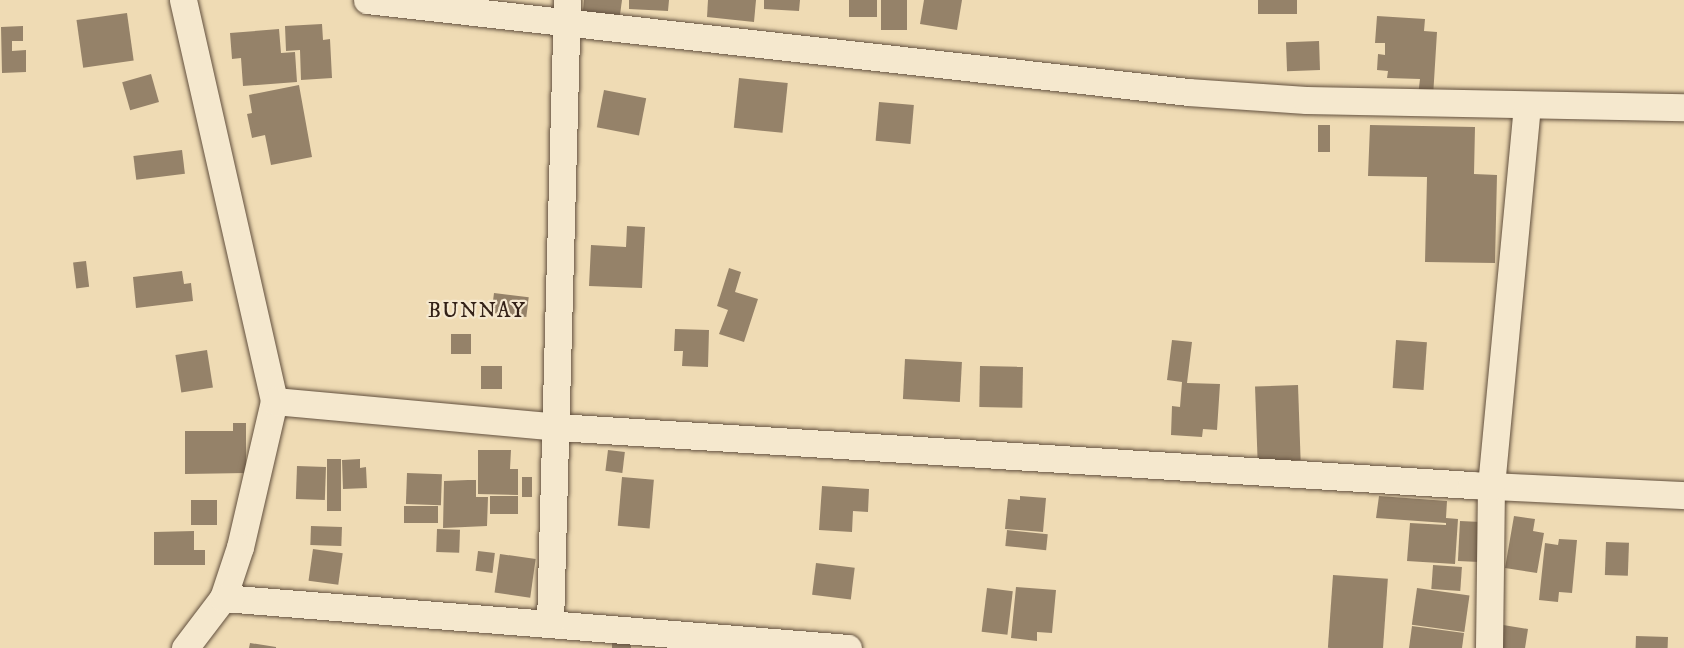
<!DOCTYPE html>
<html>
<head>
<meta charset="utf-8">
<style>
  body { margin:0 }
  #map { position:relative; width:1684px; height:648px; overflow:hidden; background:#efdbb4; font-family:"IM FELL DW Pica",serif }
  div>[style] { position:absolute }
  .building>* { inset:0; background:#958269; transform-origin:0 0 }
  .roads { filter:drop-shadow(0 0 2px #62503e) drop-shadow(0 0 2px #62503e) }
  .street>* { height:27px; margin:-13.5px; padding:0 13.5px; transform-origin:13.5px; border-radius:13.5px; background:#f5e8ce }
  span { translate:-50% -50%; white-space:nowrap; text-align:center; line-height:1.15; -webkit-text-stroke:4.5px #f5e8ce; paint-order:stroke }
  .quarter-label { font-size:21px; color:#332117; letter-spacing:1.5px }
</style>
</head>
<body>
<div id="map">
  <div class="building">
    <div style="clip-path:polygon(584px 0,622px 0,620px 15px,583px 11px)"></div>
    <div style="clip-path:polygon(629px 0,669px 0,668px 11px,629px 9px)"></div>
    <div style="clip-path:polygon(708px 0,756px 0,754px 22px,707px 17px)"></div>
    <div style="clip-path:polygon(764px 0,800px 0,799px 11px,764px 9px)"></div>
    <div style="left:849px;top:0;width:28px;height:17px"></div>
    <div style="left:881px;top:0;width:26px;height:30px"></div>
    <div style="clip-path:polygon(924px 0,962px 0,957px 30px,920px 24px)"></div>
    <div style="left:1258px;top:0;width:39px;height:14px"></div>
    <div style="left:127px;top:13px;width:48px;height:51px;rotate:82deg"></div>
    <div style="clip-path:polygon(1377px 16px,1425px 19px,1424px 31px,1437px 32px,1433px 97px,1418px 96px,1420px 79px,1387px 78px,1388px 71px,1377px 70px,1378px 54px,1385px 55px,1385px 43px,1375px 43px)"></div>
    <div style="clip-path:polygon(322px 24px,323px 40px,330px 39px,332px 78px,301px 80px,300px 50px,286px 51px,285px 26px)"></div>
    <div style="clip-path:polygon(23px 26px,23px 41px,12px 41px,12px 51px,26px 50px,26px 72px,2px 73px,1px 27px)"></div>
    <div style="clip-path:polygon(279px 29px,281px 53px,295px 52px,297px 82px,243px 86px,241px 58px,232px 59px,230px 33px)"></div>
    <div style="left:1319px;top:41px;width:29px;height:33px;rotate:88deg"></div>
    <div style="left:151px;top:74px;width:29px;height:30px;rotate:74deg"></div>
    <div style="left:739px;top:78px;width:49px;height:50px;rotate:6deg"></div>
    <div style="clip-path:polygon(299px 85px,312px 157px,271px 165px,265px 135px,252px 138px,247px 114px,252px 113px,249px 95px)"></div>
    <div style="left:604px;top:90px;width:43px;height:38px;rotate:11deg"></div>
    <div style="left:879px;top:102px;width:35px;height:39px;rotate:5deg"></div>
    <div style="left:1330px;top:125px;width:27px;height:12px;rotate:90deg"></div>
    <div style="clip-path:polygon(1370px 125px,1475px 127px,1474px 174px,1497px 175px,1495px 263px,1425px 262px,1427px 177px,1368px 176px)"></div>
    <div style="left:182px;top:150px;width:24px;height:49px;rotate:83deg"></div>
    <div style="clip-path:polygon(627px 226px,645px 227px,642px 288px,589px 286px,591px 245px,626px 247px)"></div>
    <div style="left:86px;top:261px;width:26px;height:13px;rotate:83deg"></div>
    <div style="clip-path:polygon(729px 268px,741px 272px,735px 292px,758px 299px,744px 342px,719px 334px,728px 310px,717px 306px)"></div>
    <div style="clip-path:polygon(182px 271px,184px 284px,191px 283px,193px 301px,136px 308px,133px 277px)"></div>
    <div style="left:494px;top:293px;width:35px;height:20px;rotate:7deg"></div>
    <div style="clip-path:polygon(675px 329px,709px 330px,708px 367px,682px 366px,683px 351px,674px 351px)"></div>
    <div style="left:451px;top:334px;width:20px;height:20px"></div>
    <div style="clip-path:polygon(1172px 340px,1192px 342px,1187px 383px,1220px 384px,1217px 430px,1203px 429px,1202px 437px,1171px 435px,1172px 406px,1180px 407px,1182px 382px,1167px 380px)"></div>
    <div style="left:1396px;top:340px;width:31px;height:48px;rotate:4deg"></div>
    <div style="left:207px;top:350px;width:38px;height:32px;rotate:81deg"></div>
    <div style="left:905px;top:359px;width:57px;height:40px;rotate:3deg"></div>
    <div style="left:481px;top:366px;width:21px;height:23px"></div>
    <div style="left:980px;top:366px;width:43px;height:41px;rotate:1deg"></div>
    <div style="left:1298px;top:385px;width:75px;height:43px;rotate:88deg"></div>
    <div style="clip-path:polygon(233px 423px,246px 423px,246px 473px,185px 474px,185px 431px,233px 431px)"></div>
    <div style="clip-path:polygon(478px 450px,511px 450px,510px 469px,518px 469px,518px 495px,478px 494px)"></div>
    <div style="left:608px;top:450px;width:17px;height:21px;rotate:7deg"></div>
    <div style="left:327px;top:459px;width:14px;height:52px"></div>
    <div style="clip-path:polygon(360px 459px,360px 468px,366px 467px,367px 488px,343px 489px,342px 460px)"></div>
    <div style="left:297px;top:466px;width:29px;height:33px;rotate:2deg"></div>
    <div style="left:407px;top:473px;width:35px;height:31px;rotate:2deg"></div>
    <div style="left:522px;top:477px;width:10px;height:20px"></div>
    <div style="left:622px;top:477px;width:32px;height:49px;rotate:5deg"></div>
    <div style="clip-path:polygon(468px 480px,476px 480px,476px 497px,488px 497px,487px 526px,443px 528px,444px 481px)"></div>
    <div style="clip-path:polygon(822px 486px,869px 489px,868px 512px,853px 511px,852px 532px,819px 530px)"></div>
    <div style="left:490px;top:496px;width:28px;height:18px"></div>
    <div style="clip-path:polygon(1020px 496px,1046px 498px,1043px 532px,1005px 529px,1008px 499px,1020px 500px)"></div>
    <div style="clip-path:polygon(1379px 496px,1447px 501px,1446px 518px,1458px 519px,1455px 564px,1407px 561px,1410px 523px,1446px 525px,1446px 523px,1376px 518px)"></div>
    <div style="left:191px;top:500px;width:26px;height:25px"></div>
    <div style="left:404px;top:506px;width:34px;height:17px"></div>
    <div style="clip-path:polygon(1514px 516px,1535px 519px,1533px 531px,1544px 533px,1537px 573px,1505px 568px)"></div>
    <div style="left:1460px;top:521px;width:21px;height:40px;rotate:3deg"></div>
    <div style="left:311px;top:526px;width:31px;height:19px;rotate:2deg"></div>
    <div style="left:437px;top:529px;width:23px;height:23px;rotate:2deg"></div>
    <div style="left:1007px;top:530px;width:41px;height:16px;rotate:6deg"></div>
    <div style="clip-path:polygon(194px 531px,194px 550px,205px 550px,205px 565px,154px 565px,154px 532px)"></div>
    <div style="clip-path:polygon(1559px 539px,1577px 540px,1572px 593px,1559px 592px,1558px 602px,1539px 600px,1545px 543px,1558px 545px)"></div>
    <div style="left:1606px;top:542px;width:23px;height:33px;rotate:2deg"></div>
    <div style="left:313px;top:549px;width:30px;height:32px;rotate:8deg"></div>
    <div style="left:478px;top:551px;width:17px;height:20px;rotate:7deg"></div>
    <div style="left:500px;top:554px;width:36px;height:39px;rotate:8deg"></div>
    <div style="left:816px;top:563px;width:39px;height:32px;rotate:7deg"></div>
    <div style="left:1433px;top:565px;width:29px;height:24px;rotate:4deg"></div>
    <div style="left:1333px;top:575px;width:55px;height:73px;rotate:4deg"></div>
    <div style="clip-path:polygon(1016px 587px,1056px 590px,1052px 633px,1037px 632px,1037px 641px,1011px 638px)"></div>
    <div style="left:987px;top:588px;width:26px;height:44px;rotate:7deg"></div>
    <div style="left:1417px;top:588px;width:53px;height:37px;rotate:8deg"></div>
    <div style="clip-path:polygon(1497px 624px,1528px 629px,1525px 648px,1494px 648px)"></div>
    <div style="clip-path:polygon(1412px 626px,1464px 633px,1462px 648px,1409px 648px)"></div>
    <div style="left:1636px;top:636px;width:32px;height:12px;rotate:2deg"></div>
    <div style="left:612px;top:640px;width:19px;height:8px"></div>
    <div style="clip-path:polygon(250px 643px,276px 647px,276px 648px,249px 648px)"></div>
  </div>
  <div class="roads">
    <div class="street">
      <div style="left:183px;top:0;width:411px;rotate:77.2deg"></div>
      <div style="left:274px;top:401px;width:150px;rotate:103.1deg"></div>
      <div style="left:240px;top:547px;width:54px;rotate:108.4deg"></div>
      <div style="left:223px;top:598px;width:63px;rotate:127.2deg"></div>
      <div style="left:367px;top:0;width:826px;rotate:6.39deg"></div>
      <div style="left:1188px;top:92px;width:118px;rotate:3.9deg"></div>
      <div style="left:1306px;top:100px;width:378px;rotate:1.1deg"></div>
      <div style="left:274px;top:401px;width:284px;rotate:5.2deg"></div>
      <div style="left:557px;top:427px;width:916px;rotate:3.63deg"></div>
      <div style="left:1471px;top:485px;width:213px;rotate:2.7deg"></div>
      <div style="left:223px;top:598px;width:627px;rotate:4.57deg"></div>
      <div style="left:550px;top:624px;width:624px;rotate:-88.44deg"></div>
      <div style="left:1489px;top:648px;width:162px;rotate:-89.3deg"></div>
      <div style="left:1491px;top:486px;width:382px;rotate:-84.6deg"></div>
    </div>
  </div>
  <div class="quarter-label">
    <span style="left:477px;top:311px">BUNNAY</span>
  </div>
</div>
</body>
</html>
